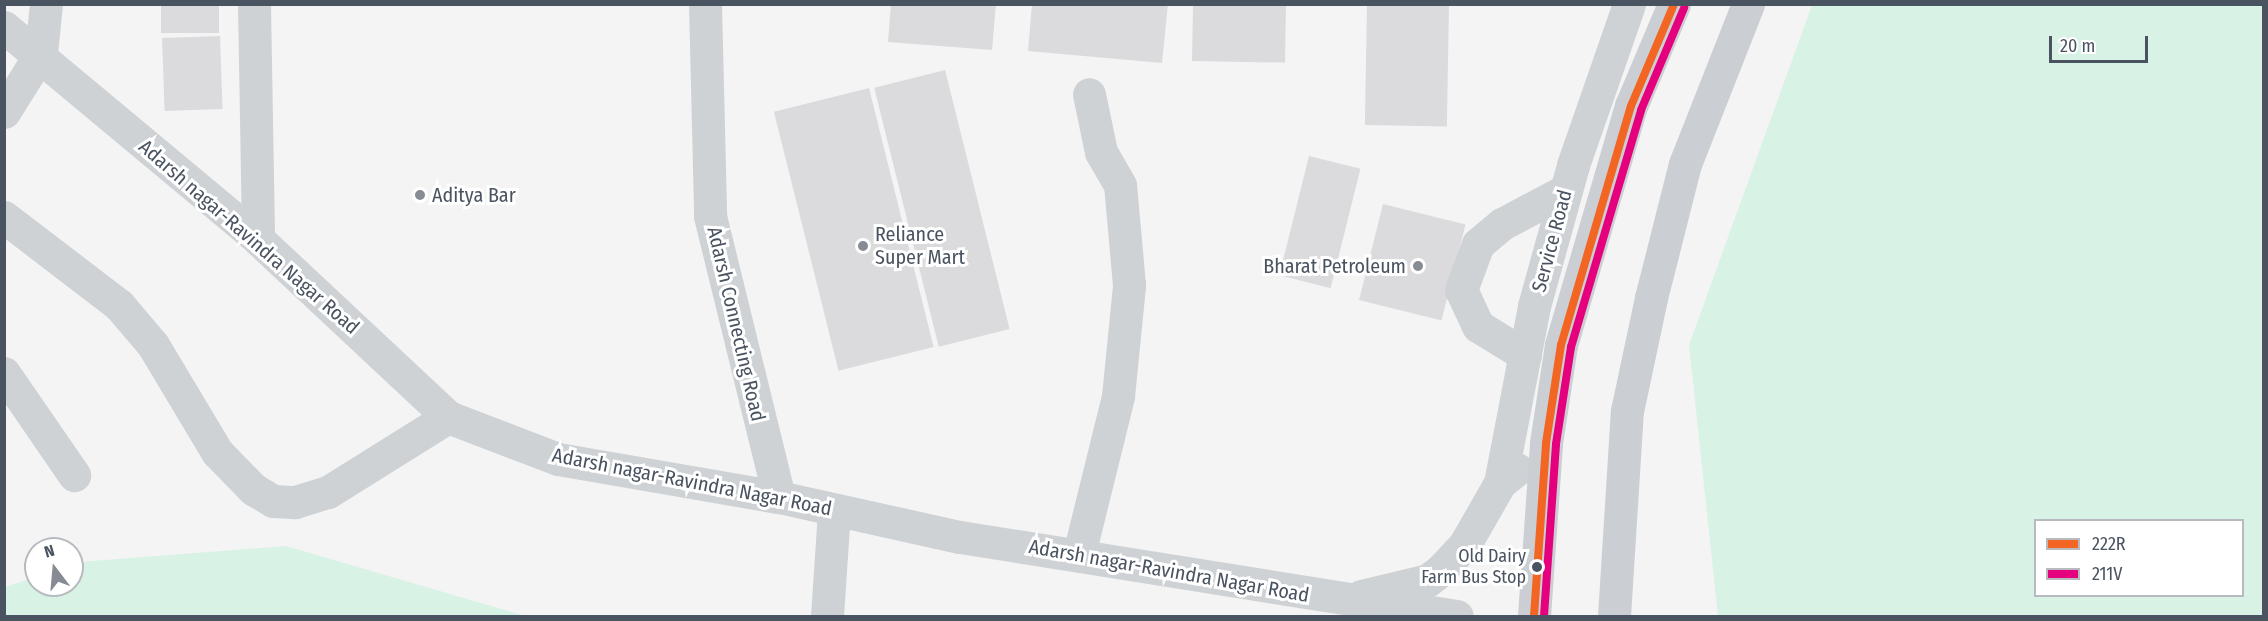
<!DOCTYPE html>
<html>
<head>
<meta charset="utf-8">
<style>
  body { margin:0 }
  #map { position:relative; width:2268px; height:621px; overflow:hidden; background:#f4f4f4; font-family:"Fira Sans Condensed",sans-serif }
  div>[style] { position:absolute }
  .green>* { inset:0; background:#d9f2e6 }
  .building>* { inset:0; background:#dbdbdd; transform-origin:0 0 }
  .minor>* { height:33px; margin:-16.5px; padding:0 16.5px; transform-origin:16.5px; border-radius:16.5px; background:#cfd2d5 }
  .major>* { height:33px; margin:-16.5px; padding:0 16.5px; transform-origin:16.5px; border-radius:16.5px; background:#cbced2 }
  .bus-1>* { height:8px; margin:-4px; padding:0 4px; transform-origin:4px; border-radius:4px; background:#f26522 }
  .bus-2>* { height:8px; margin:-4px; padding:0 4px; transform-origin:4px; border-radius:4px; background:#e5007d }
  .dots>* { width:16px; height:16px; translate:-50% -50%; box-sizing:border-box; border:3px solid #fff; border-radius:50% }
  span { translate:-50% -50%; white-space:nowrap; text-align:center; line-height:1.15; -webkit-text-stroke:6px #fff; paint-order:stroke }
  .bus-label { font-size:18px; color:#4a5360 }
  .right { translate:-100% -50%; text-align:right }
  .poi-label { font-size:20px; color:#4a5360 }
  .left { translate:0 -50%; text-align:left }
  .street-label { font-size:20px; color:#4a5360 }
  .frame { position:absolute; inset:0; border:6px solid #4a5360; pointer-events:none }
  .legend { position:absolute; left:2034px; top:519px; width:210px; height:78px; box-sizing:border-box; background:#fff; border:2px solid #b7babf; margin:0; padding:8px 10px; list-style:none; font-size:18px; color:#4a5360 }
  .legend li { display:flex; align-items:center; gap:12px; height:30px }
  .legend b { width:30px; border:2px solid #b7babf }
  .north { position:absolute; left:24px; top:537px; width:60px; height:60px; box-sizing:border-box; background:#fff; border:2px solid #b7babf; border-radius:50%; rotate:344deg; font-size:16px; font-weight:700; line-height:24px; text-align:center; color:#4a5360 }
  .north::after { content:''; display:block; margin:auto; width:21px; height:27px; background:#868b94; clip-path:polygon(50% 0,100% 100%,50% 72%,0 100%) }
  .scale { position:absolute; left:2049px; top:36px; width:99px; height:27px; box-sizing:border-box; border:3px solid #4a5360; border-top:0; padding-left:8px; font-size:18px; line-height:21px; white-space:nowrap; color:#4a5360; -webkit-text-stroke:4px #fff; paint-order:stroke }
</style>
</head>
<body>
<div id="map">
  <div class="green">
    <div style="clip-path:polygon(evenodd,1812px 5px,2263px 5px,2263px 616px,1718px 616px,1689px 345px,1812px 5px,2036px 520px,2242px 520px,2242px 596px,2036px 596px,2036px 520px)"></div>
    <div style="clip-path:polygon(286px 546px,525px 616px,5px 616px,5px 587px,36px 577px,36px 585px,72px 585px,72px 565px,79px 562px)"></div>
  </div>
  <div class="building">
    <div style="left:161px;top:4px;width:58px;height:29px"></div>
    <div style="clip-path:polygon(891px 4px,996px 4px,992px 50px,888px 42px)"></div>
    <div style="clip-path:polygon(1032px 4px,1168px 4px,1162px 63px,1028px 51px)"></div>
    <div style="left:1193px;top:4px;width:93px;height:57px;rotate:1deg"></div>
    <div style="left:1367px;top:4px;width:82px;height:121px;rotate:1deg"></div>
    <div style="left:220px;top:36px;width:73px;height:58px;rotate:88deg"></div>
    <div style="left:945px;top:70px;width:267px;height:73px;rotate:76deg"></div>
    <div style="left:869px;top:88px;width:267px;height:98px;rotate:76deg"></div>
    <div style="left:1309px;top:156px;width:53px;height:123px;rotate:14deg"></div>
    <div style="left:1383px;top:204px;width:85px;height:99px;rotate:14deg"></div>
  </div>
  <div class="minor">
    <div style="left:254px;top:4px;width:235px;rotate:89deg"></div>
    <div style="left:705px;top:4px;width:212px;rotate:88.6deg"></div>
    <div style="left:710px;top:216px;width:289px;rotate:76.2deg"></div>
    <div style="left:4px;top:27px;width:331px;rotate:39.8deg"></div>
    <div style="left:258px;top:239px;width:260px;rotate:43.1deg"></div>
    <div style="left:448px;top:417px;width:118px;rotate:20.9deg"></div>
    <div style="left:558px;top:459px;width:224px;rotate:9.8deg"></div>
    <div style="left:779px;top:497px;width:185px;rotate:12.5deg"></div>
    <div style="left:960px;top:537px;width:503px;rotate:9.03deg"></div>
    <div style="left:4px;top:112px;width:70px;rotate:-57.9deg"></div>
    <div style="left:41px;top:53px;width:49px;rotate:-84.2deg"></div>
    <div style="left:4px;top:217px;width:145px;rotate:37.4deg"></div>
    <div style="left:119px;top:305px;width:52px;rotate:49.6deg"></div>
    <div style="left:153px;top:345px;width:125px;rotate:59.1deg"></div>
    <div style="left:217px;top:452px;width:52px;rotate:45.8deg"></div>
    <div style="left:253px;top:489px;width:23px;rotate:31deg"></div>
    <div style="left:273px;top:501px;width:22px;rotate:3deg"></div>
    <div style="left:295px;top:502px;width:34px;rotate:-17deg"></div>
    <div style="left:328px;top:492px;width:142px;rotate:-32deg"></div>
    <div style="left:1525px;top:355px;width:55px;rotate:-148.3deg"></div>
    <div style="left:1478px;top:326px;width:40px;rotate:-115deg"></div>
    <div style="left:1461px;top:290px;width:49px;rotate:-69.7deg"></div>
    <div style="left:1478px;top:244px;width:31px;rotate:-40deg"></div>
    <div style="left:1502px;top:224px;width:72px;rotate:-28deg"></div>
    <div style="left:4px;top:373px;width:124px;rotate:55.5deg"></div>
    <div style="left:1500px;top:483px;width:180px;rotate:-79.1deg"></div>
    <div style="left:1534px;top:306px;width:146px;rotate:-74.5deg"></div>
    <div style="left:1573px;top:165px;width:170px;rotate:-70.8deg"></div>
    <div style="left:1079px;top:554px;width:163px;rotate:-76.1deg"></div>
    <div style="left:1118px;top:396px;width:112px;rotate:-84.3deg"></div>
    <div style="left:1129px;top:285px;width:100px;rotate:-95.1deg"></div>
    <div style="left:1120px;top:185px;width:38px;rotate:-120deg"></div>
    <div style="left:1101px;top:152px;width:59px;rotate:-101.7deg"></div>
    <div style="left:1361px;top:596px;width:69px;rotate:-13.4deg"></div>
    <div style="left:1428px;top:580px;width:15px;rotate:-37deg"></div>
    <div style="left:1440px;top:571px;width:37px;rotate:-47deg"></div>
    <div style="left:1465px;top:544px;width:70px;rotate:-60.2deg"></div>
    <div style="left:1500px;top:483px;width:22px;rotate:-39deg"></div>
    <div style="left:827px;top:616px;width:105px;rotate:-86.2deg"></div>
  </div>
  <div class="major">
    <div style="left:1534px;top:616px;width:173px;rotate:-86deg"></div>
    <div style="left:1546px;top:443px;width:99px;rotate:-81.3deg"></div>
    <div style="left:1561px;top:345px;width:249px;rotate:-73.7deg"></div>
    <div style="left:1631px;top:106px;width:111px;rotate:-67.1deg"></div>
    <div style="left:1614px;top:616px;width:205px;rotate:-86.4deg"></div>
    <div style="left:1627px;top:411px;width:116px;rotate:-78deg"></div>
    <div style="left:1651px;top:298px;width:138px;rotate:-75.8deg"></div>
    <div style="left:1685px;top:164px;width:172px;rotate:-68.5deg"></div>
  </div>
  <div class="bus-1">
    <div style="left:1534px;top:616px;width:173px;rotate:-86deg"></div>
    <div style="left:1546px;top:443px;width:99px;rotate:-81.3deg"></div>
    <div style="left:1561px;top:345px;width:249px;rotate:-73.7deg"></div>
    <div style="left:1631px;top:106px;width:111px;rotate:-67.1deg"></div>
  </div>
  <div class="bus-2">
    <div style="left:1544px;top:616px;width:172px;rotate:-86deg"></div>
    <div style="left:1556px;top:444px;width:98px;rotate:-81.2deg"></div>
    <div style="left:1571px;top:347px;width:247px;rotate:-73.5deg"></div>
    <div style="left:1641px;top:110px;width:111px;rotate:-67.1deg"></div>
  </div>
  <div class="dots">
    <div style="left:420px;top:195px;background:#868b94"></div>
    <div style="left:863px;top:246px;background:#868b94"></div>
    <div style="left:1418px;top:266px;background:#868b94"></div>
    <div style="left:1537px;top:567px;background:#4a5360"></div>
  </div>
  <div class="bus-label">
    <span class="right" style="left:1526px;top:567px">Old Dairy<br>Farm Bus Stop</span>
  </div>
  <div class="poi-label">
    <span class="left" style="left:432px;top:195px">Aditya Bar</span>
    <span class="left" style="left:875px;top:246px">Reliance<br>Super Mart</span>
    <span class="right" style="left:1406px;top:266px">Bharat Petroleum</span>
  </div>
  <div class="street-label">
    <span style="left:249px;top:237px;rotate:41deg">Adarsh nagar-Ravindra Nagar Road</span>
    <span style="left:1552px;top:241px;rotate:-75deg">Service Road</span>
    <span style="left:736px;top:324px;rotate:77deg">Adarsh Connecting Road</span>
    <span style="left:692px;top:482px;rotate:11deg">Adarsh nagar-Ravindra Nagar Road</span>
    <span style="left:1169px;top:571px;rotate:10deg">Adarsh nagar-Ravindra Nagar Road</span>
  </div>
  <div class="frame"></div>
  <ul class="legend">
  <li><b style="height:8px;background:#f26522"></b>222R</li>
  <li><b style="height:8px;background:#e5007d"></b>211V</li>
  </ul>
  <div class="north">N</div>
  <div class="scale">20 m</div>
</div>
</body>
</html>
